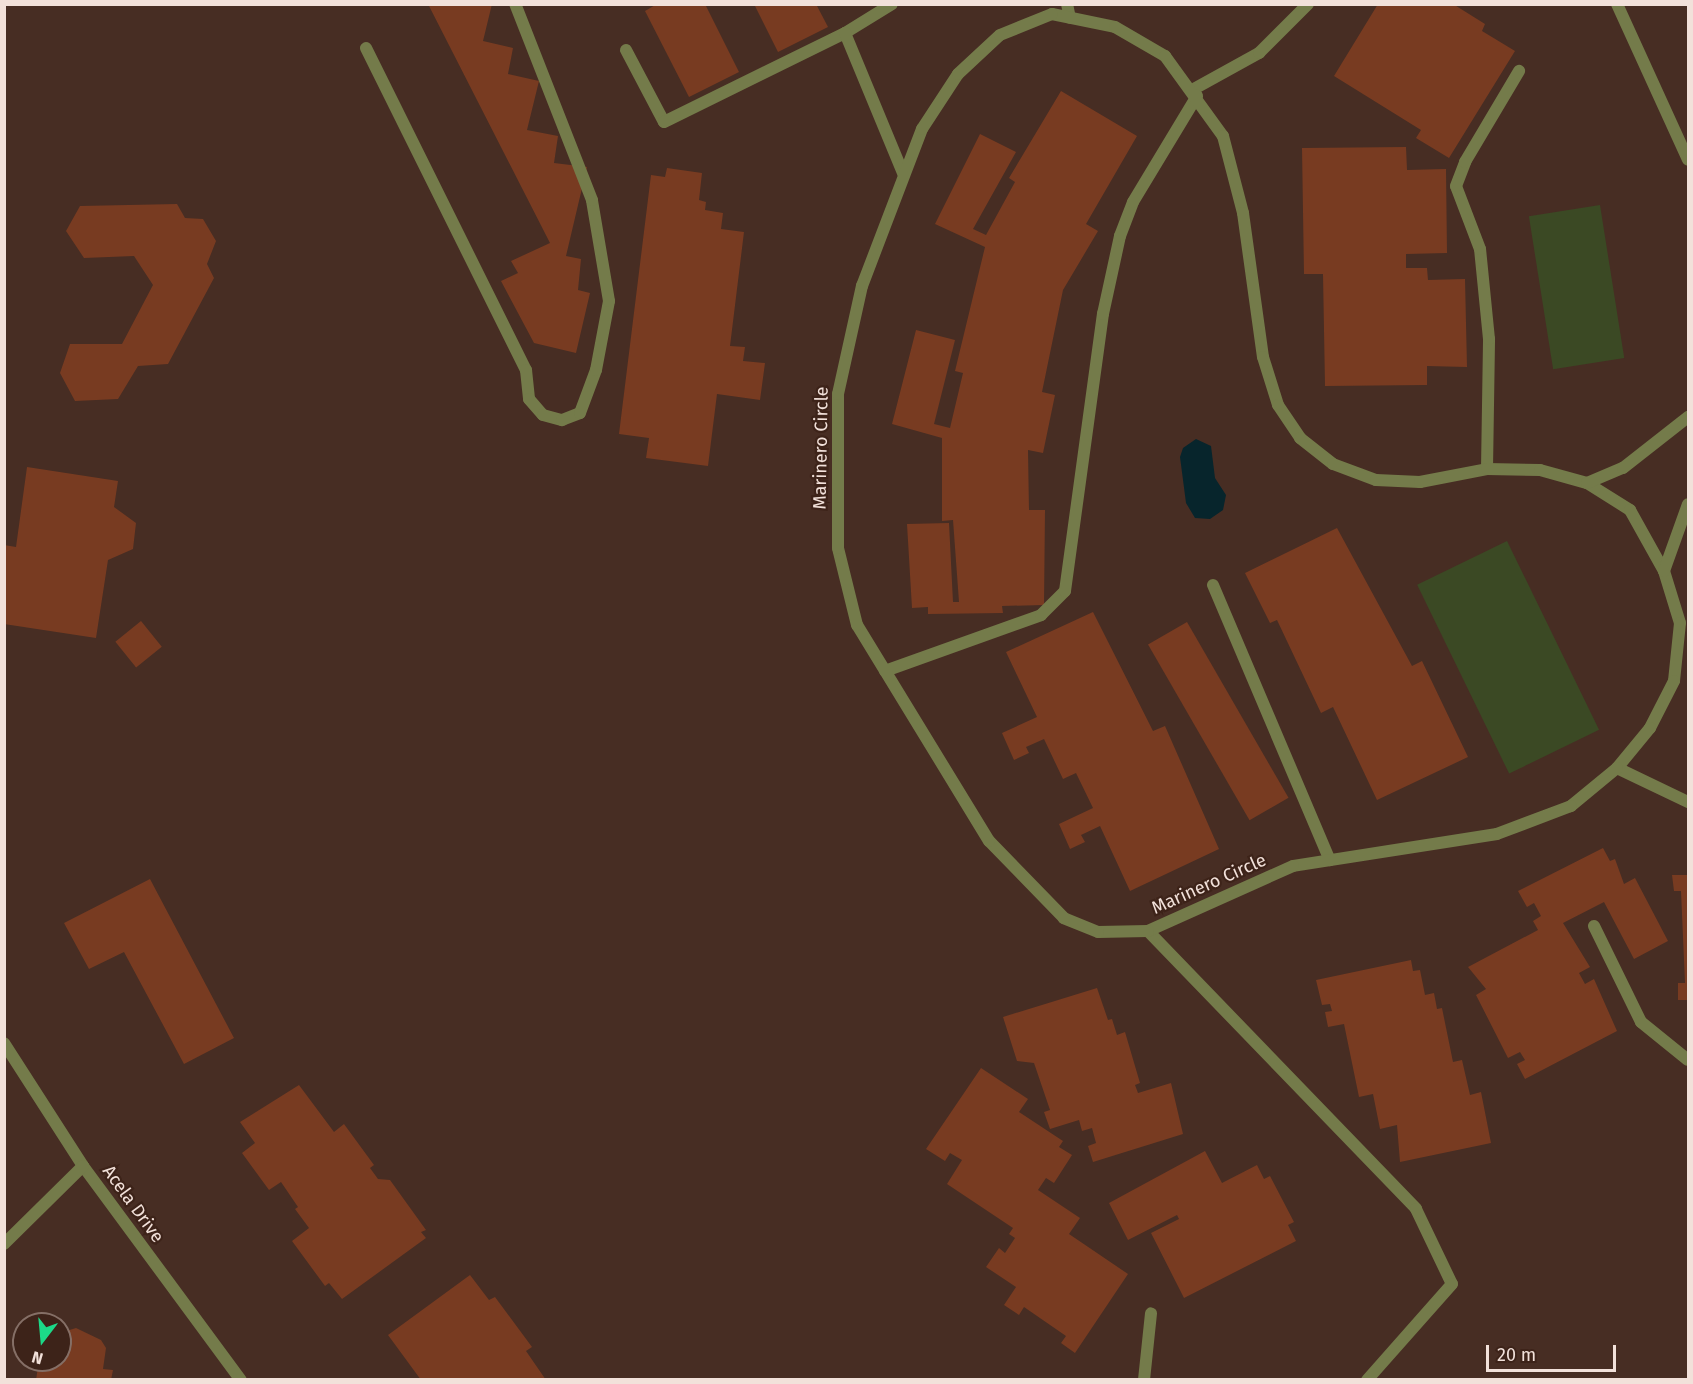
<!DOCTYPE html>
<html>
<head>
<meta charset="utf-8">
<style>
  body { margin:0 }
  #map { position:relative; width:1693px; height:1384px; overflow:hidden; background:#472d23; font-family:"Fira Sans",sans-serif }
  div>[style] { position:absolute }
  .green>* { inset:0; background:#3b4924; transform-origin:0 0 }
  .water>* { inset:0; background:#07252c }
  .building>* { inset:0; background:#783b21; transform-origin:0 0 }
  .lane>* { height:12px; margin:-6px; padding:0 6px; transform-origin:6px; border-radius:6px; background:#747b4a }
  .street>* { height:12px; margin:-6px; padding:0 6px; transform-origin:6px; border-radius:6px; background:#747b4a }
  span { translate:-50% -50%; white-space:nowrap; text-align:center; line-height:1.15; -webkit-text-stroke:4.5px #3d2319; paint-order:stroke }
  .street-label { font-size:18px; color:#f2e1da }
  .frame { position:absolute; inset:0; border:6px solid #f2e1da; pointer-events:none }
  .north { position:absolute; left:12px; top:1312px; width:60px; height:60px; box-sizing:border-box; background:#3d2319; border:2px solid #856f66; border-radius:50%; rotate:196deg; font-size:16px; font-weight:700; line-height:24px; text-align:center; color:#f2e1da }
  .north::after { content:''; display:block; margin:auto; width:21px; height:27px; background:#1cd988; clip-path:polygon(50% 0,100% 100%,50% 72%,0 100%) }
  .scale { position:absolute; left:1486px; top:1345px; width:130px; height:27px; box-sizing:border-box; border:3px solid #f2e1da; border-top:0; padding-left:8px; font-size:18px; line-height:21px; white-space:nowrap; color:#f2e1da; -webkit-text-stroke:4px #3d2319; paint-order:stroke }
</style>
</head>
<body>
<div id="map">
  <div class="green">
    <div style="left:1600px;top:205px;width:155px;height:72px;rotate:81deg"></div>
    <div style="left:1507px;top:541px;width:210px;height:100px;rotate:64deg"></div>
  </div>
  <div class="water">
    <div style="clip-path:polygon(1196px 439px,1211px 446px,1215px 478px,1226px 495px,1223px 510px,1210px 519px,1195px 518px,1186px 503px,1180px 457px,1183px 448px)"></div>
  </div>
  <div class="building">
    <div style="clip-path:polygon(428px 4px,492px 4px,483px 41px,513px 48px,508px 74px,539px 81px,527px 130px,558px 136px,554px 163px,587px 167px,566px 256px,581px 259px,578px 290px,590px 293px,576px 353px,534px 343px,501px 281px,518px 273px,511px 261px,550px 243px)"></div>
    <div style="clip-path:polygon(657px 4px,705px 4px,739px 72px,689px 97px,645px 11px)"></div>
    <div style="clip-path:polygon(754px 4px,816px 4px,828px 27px,778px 52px)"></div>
    <div style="clip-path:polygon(1378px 4px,1453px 4px,1485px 24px,1482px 31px,1515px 51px,1449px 158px,1416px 138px,1421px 130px,1334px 76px)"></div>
    <div style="clip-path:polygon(1061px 91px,1137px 136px,1086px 224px,1098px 231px,1063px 290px,1042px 392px,1055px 395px,1043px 453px,1028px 450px,1029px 510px,1045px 510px,1044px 605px,1002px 606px,1003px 613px,928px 614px,928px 607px,912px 608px,907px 524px,949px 523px,953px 602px,959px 602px,953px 520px,942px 521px,942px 438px,892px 424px,916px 330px,955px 340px,934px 424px,950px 428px,963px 373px,955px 371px,985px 247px,935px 224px,980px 134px,1016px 152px,973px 229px,986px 235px,1015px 182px,1009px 178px)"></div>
    <div style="clip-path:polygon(1406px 147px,1407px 170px,1446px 169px,1447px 253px,1406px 254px,1406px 268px,1427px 268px,1428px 280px,1465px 279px,1467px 367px,1427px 366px,1427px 385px,1325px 386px,1323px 274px,1304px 274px,1302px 148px)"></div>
    <div style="clip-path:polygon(667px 168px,702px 173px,699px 200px,706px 202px,705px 210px,723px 213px,721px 229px,744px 232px,730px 346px,745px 347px,743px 361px,765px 363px,760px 400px,717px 394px,708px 466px,646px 458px,649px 438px,619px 434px,651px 175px,665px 177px)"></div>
    <div style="clip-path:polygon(177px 204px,185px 218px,203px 219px,216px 241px,207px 264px,214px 278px,168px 364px,138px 366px,118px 399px,75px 401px,60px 373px,70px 344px,122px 344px,153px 285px,134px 256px,84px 258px,66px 231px,80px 206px)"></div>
    <div style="clip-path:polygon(27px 467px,118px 481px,114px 507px,136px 523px,133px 549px,108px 560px,96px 638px,4px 624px,4px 545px,16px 547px)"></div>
    <div style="clip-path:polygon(1337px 528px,1412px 666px,1422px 661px,1468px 757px,1377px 800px,1333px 707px,1321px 713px,1277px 620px,1270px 623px,1245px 573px)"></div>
    <div style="clip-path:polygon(1093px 612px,1153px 731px,1165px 726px,1219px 849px,1130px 891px,1100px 826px,1081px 835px,1085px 842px,1070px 849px,1059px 824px,1093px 808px,1076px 773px,1063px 779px,1044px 739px,1026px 747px,1029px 753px,1014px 760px,1002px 733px,1037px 717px,1006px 652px)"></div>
    <div style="left:141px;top:621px;width:33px;height:33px;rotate:51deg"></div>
    <div style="left:1187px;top:622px;width:203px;height:45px;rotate:60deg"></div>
    <div style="clip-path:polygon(1603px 848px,1610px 861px,1615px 859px,1624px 884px,1635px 878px,1668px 941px,1634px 959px,1604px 902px,1563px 923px,1590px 967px,1579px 973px,1585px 984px,1594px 979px,1617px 1031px,1525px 1079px,1517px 1064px,1525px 1060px,1520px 1052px,1508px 1058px,1476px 995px,1486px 989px,1468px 967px,1538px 930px,1533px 921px,1541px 916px,1534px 903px,1527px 907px,1518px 891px)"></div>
    <div style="clip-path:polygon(1672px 875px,1688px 875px,1688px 1000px,1678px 1000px,1678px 983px,1685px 983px,1681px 891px,1674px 891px)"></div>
    <div style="clip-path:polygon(150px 879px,234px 1038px,184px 1064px,124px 952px,89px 969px,64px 923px)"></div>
    <div style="clip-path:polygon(1411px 960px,1413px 971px,1420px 970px,1425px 995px,1434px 993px,1437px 1009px,1442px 1008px,1453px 1062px,1462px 1060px,1470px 1095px,1481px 1092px,1491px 1143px,1400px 1162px,1397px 1125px,1380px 1129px,1373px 1094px,1359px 1097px,1344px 1024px,1328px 1027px,1325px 1012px,1332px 1011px,1330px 1004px,1322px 1005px,1316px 980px)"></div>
    <div style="clip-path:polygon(1097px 988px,1108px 1020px,1112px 1019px,1117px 1035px,1125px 1032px,1140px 1083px,1135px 1085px,1138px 1093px,1171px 1083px,1183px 1134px,1093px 1162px,1088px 1146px,1096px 1143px,1092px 1128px,1082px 1131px,1079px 1120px,1050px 1129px,1044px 1112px,1050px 1110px,1034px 1063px,1017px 1061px,1003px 1017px)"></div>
    <div style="clip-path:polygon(981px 1068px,1028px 1099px,1019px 1112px,1063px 1141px,1059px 1147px,1072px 1155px,1054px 1183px,1046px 1178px,1038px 1190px,1080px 1218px,1069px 1234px,1128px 1274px,1075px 1353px,1061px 1343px,1066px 1336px,1024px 1307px,1019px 1315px,1004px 1305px,1016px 1287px,986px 1267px,999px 1248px,1005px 1253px,1015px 1238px,1009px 1234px,1013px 1228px,947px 1184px,962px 1160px,950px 1153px,945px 1161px,926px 1149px)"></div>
    <div style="clip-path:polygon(299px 1085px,334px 1132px,344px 1124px,374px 1165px,370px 1168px,378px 1179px,390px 1180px,426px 1230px,421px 1232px,426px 1238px,342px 1299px,329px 1283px,325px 1286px,292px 1241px,309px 1228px,295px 1209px,298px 1207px,281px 1182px,269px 1190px,242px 1153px,255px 1143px,240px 1122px)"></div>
    <div style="clip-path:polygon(1205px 1151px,1222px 1183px,1257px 1165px,1264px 1179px,1270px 1176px,1294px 1222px,1288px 1225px,1296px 1241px,1184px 1298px,1151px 1233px,1179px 1219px,1177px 1215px,1128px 1240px,1109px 1203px)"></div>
    <div style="clip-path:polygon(470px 1275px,489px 1300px,495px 1297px,532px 1347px,526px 1351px,546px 1380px,421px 1380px,388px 1335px)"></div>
    <div style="clip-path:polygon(76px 1328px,101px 1340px,106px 1348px,103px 1369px,113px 1370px,111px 1380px,36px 1380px,39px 1360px,60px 1360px,60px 1333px)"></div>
  </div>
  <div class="lane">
    <div style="left:1067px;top:4px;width:14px;rotate:78deg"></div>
    <div style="left:845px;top:33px;width:55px;rotate:-31.7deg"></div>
    <div style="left:366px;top:48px;width:360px;rotate:63.6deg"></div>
    <div style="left:526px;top:370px;width:29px;rotate:84deg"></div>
    <div style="left:529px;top:399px;width:21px;rotate:49deg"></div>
    <div style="left:543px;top:415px;width:20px;rotate:15deg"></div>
    <div style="left:562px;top:420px;width:19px;rotate:-21deg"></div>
    <div style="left:580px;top:413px;width:46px;rotate:-69.6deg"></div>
    <div style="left:596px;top:370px;width:70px;rotate:-79.3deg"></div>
    <div style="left:609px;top:301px;width:102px;rotate:-99.6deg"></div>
    <div style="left:592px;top:200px;width:211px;rotate:-111.4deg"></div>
    <div style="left:626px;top:50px;width:81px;rotate:62.2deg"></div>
    <div style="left:664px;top:122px;width:202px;rotate:-26.2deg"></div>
    <div style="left:845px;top:33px;width:152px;rotate:67.5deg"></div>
    <div style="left:1192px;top:90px;width:77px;rotate:-28.9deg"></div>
    <div style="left:1259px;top:53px;width:69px;rotate:-45deg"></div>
    <div style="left:1487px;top:469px;width:130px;rotate:-89.1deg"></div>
    <div style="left:1489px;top:339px;width:90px;rotate:-95.7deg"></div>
    <div style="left:1480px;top:249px;width:67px;rotate:-110.9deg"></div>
    <div style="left:1456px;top:186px;width:26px;rotate:-69deg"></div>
    <div style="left:1465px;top:162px;width:106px;rotate:-59.3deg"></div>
    <div style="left:1213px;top:585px;width:299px;rotate:67deg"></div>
    <div style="left:885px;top:671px;width:166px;rotate:-19.7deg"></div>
    <div style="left:1041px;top:615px;width:34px;rotate:-45deg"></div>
    <div style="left:1065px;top:591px;width:280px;rotate:-82.2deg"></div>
    <div style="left:1103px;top:314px;width:80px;rotate:-77.7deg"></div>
    <div style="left:1120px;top:236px;width:36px;rotate:-69deg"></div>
    <div style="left:1133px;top:202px;width:124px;rotate:-58.9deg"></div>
    <div style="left:1617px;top:768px;width:79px;rotate:25.6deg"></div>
    <div style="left:1594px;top:926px;width:107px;rotate:63.9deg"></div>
    <div style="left:1641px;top:1022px;width:60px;rotate:39deg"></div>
    <div style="left:1148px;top:931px;width:386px;rotate:46deg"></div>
    <div style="left:1416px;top:1209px;width:83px;rotate:64.4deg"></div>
    <div style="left:1452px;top:1284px;width:128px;rotate:131.5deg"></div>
    <div style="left:1144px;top:1380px;width:67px;rotate:-84deg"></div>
  </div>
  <div class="street">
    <div style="left:1617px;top:4px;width:171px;rotate:65.5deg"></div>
    <div style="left:1052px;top:14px;width:64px;rotate:11.7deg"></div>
    <div style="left:1115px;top:27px;width:58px;rotate:30.1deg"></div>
    <div style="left:1165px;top:56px;width:99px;rotate:54.1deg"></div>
    <div style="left:1223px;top:136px;width:80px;rotate:75.4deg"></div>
    <div style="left:1243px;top:213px;width:145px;rotate:82.1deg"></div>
    <div style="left:1263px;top:357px;width:50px;rotate:72.6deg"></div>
    <div style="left:1278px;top:405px;width:40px;rotate:56deg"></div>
    <div style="left:1300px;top:438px;width:42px;rotate:38.2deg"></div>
    <div style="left:1333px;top:464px;width:46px;rotate:20.4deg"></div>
    <div style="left:1376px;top:480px;width:44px;rotate:2.6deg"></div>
    <div style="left:1420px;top:482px;width:68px;rotate:-11deg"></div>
    <div style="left:1487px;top:469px;width:53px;rotate:1.1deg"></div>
    <div style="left:1540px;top:470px;width:49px;rotate:15.5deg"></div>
    <div style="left:1587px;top:483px;width:51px;rotate:32.1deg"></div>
    <div style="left:1630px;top:510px;width:70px;rotate:60.9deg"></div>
    <div style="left:1664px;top:571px;width:54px;rotate:72.9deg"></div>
    <div style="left:1680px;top:623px;width:58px;rotate:95.9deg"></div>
    <div style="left:1674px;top:681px;width:53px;rotate:117.1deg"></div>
    <div style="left:1650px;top:728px;width:52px;rotate:129.5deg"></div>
    <div style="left:1617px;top:768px;width:60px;rotate:140.4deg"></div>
    <div style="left:1571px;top:806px;width:79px;rotate:159.3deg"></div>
    <div style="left:1497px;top:834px;width:206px;rotate:171.1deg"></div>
    <div style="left:1293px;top:866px;width:159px;rotate:155.9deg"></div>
    <div style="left:1148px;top:931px;width:50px;rotate:178.9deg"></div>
    <div style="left:1098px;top:932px;width:37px;rotate:-158deg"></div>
    <div style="left:1064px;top:918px;width:107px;rotate:-134.2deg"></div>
    <div style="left:989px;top:841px;width:253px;rotate:-121.4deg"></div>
    <div style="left:857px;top:625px;width:79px;rotate:-103.9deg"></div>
    <div style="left:838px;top:548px;width:154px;rotate:-90deg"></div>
    <div style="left:838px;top:394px;width:111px;rotate:-77.5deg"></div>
    <div style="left:862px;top:286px;width:168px;rotate:-69.1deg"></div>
    <div style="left:922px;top:129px;width:66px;rotate:-56.8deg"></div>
    <div style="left:958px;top:74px;width:57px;rotate:-42.9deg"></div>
    <div style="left:1000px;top:35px;width:56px;rotate:-22deg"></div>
    <div style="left:1587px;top:483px;width:39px;rotate:-23deg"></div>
    <div style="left:1623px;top:468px;width:83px;rotate:-38.1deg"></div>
    <div style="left:1664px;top:571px;width:71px;rotate:-70.3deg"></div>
    <div style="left:4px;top:1043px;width:146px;rotate:57.3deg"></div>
    <div style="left:83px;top:1166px;width:266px;rotate:53.6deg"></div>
    <div style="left:4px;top:1244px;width:111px;rotate:-44.6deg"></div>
  </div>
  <div class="street-label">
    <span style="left:821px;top:448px;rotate:-89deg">Marinero Circle</span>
    <span style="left:1209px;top:884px;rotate:-24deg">Marinero Circle</span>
    <span style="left:133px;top:1204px;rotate:54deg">Acela Drive</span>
  </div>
  <div class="frame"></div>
  <div class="north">N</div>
  <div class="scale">20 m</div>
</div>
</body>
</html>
